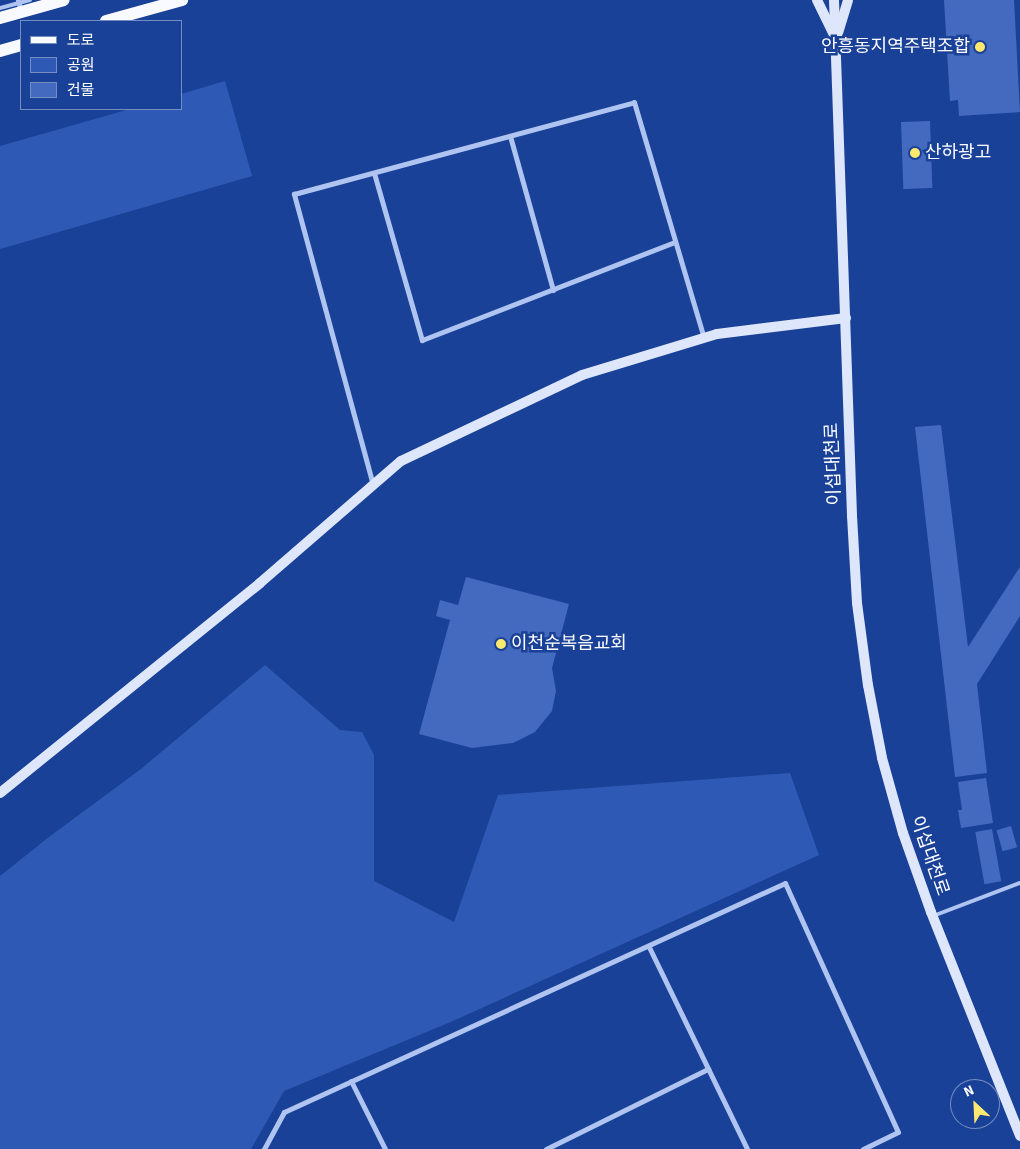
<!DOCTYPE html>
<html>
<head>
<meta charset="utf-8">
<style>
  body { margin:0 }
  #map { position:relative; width:1020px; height:1149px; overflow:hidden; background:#1a4198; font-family:"Source Sans 3","Noto Sans KR",sans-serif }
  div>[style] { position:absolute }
  .green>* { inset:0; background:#2e5ab5 }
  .building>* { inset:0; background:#446abf; transform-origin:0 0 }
  .lane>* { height:4px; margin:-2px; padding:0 2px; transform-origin:2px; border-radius:2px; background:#afc4f0 }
  .street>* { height:5px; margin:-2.5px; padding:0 2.5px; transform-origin:2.5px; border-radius:2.5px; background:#afc4f0 }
  .secondary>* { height:10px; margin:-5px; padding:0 5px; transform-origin:5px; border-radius:5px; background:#dde6fb }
  .primary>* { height:12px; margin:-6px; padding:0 6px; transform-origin:6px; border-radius:6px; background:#f9faff }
  .dots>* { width:14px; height:14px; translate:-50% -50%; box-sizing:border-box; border:2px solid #1a4198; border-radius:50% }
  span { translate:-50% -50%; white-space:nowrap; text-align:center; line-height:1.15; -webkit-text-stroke:5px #1a4198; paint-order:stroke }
  .poi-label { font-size:18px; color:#fff }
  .right { translate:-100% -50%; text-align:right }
  .left { translate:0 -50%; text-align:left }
  .street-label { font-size:18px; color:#fff }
  .legend { position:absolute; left:20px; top:20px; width:162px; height:90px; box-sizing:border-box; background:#1a4198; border:1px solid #768dc1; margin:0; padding:6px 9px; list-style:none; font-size:15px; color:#fff }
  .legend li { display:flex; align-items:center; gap:10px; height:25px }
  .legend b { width:25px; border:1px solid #768dc1 }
  .north { position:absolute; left:950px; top:1079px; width:50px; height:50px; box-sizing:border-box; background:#1a4198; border:1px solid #768dc1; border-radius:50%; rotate:335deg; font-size:14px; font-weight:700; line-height:20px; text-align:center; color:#fff }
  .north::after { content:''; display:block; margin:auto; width:18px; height:22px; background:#ffe86f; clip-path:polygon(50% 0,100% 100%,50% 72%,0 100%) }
</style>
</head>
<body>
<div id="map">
  <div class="green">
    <div style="clip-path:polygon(225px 81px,252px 176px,0 249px,0 146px,130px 109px,181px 109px,181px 94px)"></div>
    <div style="clip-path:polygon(265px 665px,340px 730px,362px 732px,374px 755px,374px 881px,454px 922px,498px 795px,790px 773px,819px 855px,453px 1021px,284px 1091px,251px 1149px,0 1149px,0 876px,49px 837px,141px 769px)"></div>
  </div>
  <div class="building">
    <div style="clip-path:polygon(944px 0,1014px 0,1020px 112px,959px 116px,958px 100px,950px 101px)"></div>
    <div style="left:930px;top:121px;width:67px;height:29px;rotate:88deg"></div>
    <div style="clip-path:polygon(941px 425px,968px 647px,1020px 567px,1020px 616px,977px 684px,987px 773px,955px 777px,915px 427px)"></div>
    <div style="clip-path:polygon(466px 577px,569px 604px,552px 668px,556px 691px,552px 711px,535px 732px,513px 743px,472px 748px,419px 734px,450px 620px,436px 616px,440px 600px,458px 605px)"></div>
    <div style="clip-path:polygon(986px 778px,993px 823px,961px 828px,958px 810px,962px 810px,958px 782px)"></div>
    <div style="left:1011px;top:826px;width:22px;height:15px;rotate:74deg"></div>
    <div style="left:992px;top:829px;width:53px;height:17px;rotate:80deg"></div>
  </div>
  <div class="lane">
    <div style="left:0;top:8px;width:31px;rotate:-15deg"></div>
    <div style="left:933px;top:916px;width:93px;rotate:-20.8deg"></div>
  </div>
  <div class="street">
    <div style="left:18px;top:0;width:12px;rotate:76deg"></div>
    <div style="left:510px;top:136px;width:160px;rotate:74.4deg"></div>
    <div style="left:374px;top:173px;width:174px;rotate:74deg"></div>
    <div style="left:422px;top:340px;width:271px;rotate:-21.2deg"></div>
    <div style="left:373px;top:485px;width:302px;rotate:-105.2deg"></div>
    <div style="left:294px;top:194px;width:352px;rotate:-15.1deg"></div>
    <div style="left:634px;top:102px;width:246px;rotate:73.5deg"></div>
    <div style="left:649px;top:947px;width:225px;rotate:64.1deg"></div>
    <div style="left:351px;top:1081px;width:76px;rotate:63.4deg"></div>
    <div style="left:264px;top:1149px;width:42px;rotate:-61.6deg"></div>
    <div style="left:284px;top:1112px;width:551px;rotate:-24.56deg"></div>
    <div style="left:785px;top:883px;width:273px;rotate:65.6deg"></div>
    <div style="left:898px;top:1132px;width:39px;rotate:154deg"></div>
    <div style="left:546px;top:1149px;width:181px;rotate:-26.3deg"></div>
  </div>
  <div class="secondary">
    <div style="left:817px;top:0;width:37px;rotate:64deg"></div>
    <div style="left:834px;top:0;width:516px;rotate:88deg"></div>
    <div style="left:852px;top:516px;width:87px;rotate:86.7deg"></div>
    <div style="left:857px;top:603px;width:83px;rotate:82.4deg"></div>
    <div style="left:868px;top:685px;width:74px;rotate:79.1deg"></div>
    <div style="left:882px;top:758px;width:78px;rotate:74.4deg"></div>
    <div style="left:903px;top:833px;width:84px;rotate:70.5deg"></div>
    <div style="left:931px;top:912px;width:241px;rotate:68.3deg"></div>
    <div style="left:838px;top:33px;width:34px;rotate:-73deg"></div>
    <div style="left:0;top:793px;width:334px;rotate:-38.9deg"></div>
    <div style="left:260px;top:583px;width:186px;rotate:-40.9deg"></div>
    <div style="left:401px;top:461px;width:200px;rotate:-25.4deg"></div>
    <div style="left:582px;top:375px;width:141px;rotate:-16.9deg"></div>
    <div style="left:717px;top:334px;width:130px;rotate:-7.1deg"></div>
  </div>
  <div class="primary">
    <div style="left:0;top:18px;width:66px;rotate:-15.7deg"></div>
    <div style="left:106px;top:21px;width:79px;rotate:-15.4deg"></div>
    <div style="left:0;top:51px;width:22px;rotate:-16deg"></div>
  </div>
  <div class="dots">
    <div style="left:980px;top:47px;background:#ffe86f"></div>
    <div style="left:915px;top:153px;background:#ffe86f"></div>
    <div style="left:501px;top:644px;background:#ffe86f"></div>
  </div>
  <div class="poi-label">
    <span class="right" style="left:970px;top:47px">안흥동지역주택조합</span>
    <span class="left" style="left:925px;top:153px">산하광고</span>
    <span class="left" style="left:511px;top:644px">이천순복음교회</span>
  </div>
  <div class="street-label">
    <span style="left:834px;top:464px;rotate:-92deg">이섭대천로</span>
    <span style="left:929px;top:856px;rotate:71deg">이섭대천로</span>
  </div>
  <ul class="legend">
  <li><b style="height:6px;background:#f9faff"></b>도로</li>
  <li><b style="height:14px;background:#2e5ab5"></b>공원</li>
  <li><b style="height:14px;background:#446abf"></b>건물</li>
  </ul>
  <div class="north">N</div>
</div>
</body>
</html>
